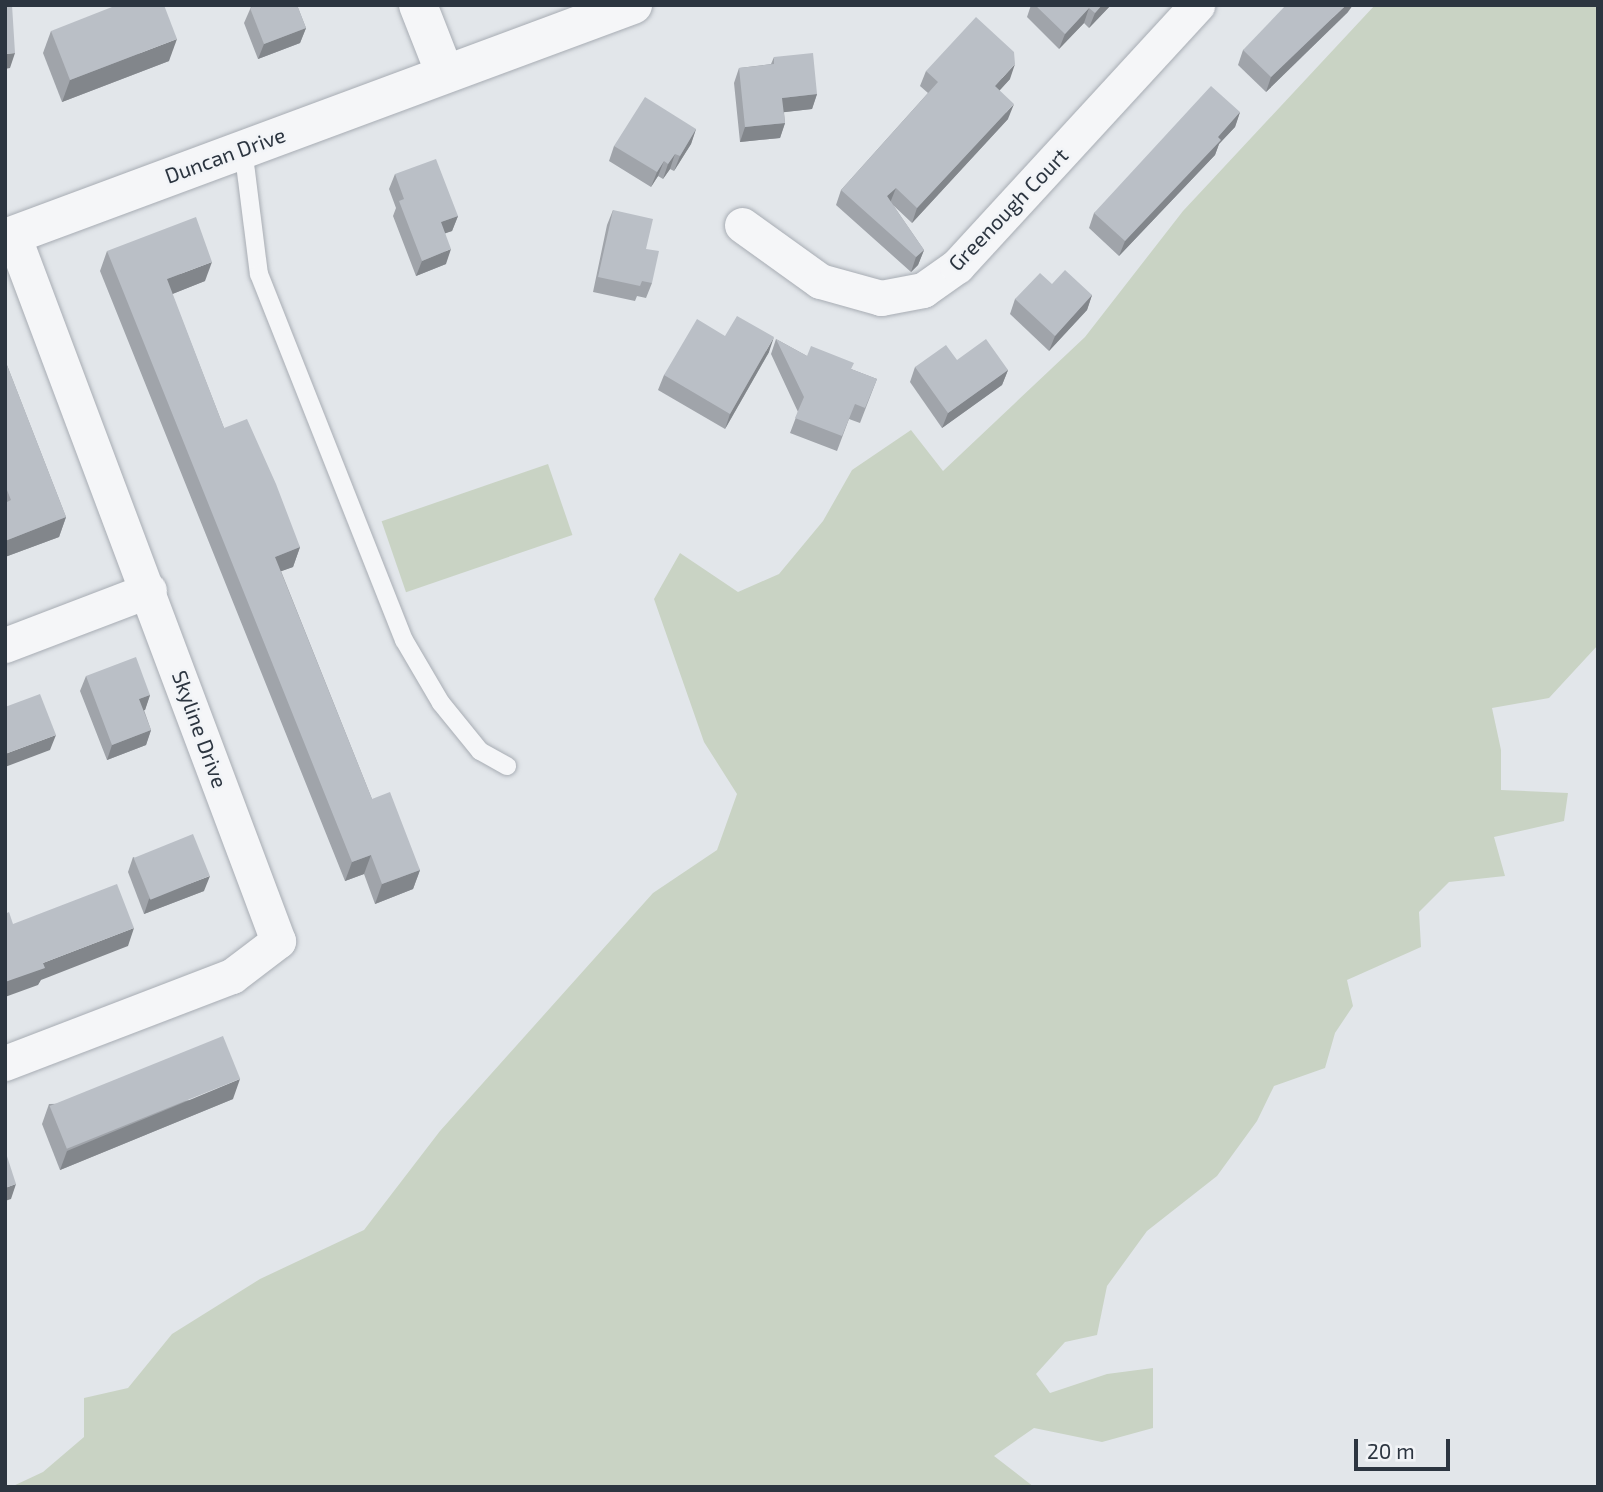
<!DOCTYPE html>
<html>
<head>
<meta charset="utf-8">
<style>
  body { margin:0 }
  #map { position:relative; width:1603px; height:1492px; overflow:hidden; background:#e2e6ea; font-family:"Exo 2",sans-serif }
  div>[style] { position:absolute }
  .green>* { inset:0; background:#c9d3c4; transform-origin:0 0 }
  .roads { filter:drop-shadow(0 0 2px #a8adb4) drop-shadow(0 0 2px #a8adb4) }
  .service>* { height:18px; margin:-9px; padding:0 9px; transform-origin:9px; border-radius:9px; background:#f5f6f8 }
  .minor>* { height:35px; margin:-17.5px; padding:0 17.5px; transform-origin:17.5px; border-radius:17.5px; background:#f5f6f8 }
  .tertiary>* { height:38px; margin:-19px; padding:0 19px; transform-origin:19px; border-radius:19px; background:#f5f6f8 }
  .wall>* { inset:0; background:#a0a4aa }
  .shaded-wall>* { inset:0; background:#82868b }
  .building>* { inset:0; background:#babfc6; transform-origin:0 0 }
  span { translate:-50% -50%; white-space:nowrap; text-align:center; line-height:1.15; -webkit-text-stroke:5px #f2f4f7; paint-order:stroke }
  .street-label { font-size:21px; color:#2c3540 }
  .frame { position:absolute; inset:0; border:7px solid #2c3540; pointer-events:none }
  .scale { position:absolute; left:1354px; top:1439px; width:96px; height:32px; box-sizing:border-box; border:4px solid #2c3540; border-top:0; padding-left:9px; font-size:21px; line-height:24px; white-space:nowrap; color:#2c3540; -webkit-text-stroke:5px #f2f4f7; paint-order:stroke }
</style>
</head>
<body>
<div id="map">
  <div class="green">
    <div style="clip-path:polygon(1375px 5px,1598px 5px,1598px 645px,1549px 698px,1492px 708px,1501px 750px,1501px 790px,1568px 793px,1564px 821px,1494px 837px,1505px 876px,1449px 882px,1419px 912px,1421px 947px,1347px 980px,1353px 1006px,1335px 1033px,1325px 1068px,1274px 1086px,1257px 1121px,1217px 1176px,1147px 1231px,1107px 1286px,1097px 1335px,1065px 1342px,1036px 1374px,1050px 1393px,1107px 1374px,1153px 1368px,1153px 1428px,1102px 1442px,1034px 1428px,994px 1456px,1034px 1487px,11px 1487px,43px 1472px,84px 1437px,84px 1398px,128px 1388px,172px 1334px,260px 1279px,364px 1230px,440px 1131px,653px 893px,717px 850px,737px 794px,704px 742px,654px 599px,680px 553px,738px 592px,779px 574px,823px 521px,852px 470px,911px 430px,943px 471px,1085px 337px,1183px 211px)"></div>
    <div style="left:548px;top:464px;width:75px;height:176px;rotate:71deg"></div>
  </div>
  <div class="roads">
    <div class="service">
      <div style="left:243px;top:148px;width:127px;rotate:82.8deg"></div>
      <div style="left:259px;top:274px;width:394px;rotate:68.4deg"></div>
      <div style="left:404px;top:640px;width:73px;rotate:59.6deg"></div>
      <div style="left:441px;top:703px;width:62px;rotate:50.9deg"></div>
      <div style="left:480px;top:751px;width:31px;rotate:29deg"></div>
    </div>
    <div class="minor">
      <div style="left:742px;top:225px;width:96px;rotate:35.7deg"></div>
      <div style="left:820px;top:281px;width:63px;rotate:15.6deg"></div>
      <div style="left:881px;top:298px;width:43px;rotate:-10.8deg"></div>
      <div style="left:923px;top:290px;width:42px;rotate:-35.2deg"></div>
      <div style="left:957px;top:266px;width:355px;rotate:-47.4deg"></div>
      <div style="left:5px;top:645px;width:154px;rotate:-20.9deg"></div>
      <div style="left:5px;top:1063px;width:243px;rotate:-21deg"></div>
      <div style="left:232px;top:976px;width:58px;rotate:-37.3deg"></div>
      <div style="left:278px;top:941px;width:754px;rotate:-110.57deg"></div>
    </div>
    <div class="tertiary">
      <div style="left:418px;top:5px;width:74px;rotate:68.6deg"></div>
      <div style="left:5px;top:238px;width:670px;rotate:-20.36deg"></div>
    </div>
  </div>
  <div class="wall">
    <div style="clip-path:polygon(250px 5px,297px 5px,306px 28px,300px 43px,258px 59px,244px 23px,251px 7px)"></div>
    <div style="clip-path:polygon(1031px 5px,1111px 5px,1089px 28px,1084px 23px,1059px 49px,1027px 17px)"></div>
    <div style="clip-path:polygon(1348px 12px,1266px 92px,1238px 65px,1243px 50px)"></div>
    <div style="clip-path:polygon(51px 31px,169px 61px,62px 102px,43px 53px)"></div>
    <div style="clip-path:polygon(774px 57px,817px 94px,812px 109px,784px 112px,785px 123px,780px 138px,740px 142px,734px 83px,739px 68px,771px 64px)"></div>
    <div style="clip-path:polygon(926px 71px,1010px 79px,999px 91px,1008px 119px,912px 223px,893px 205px,924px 250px,918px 265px,911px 272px,836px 205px,841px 190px,928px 93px,920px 86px)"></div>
    <div style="clip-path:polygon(1240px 112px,1235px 127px,1219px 144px,1215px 155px,1119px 256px,1089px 228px,1094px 213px)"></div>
    <div style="clip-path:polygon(696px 129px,691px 144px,674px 171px,670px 169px,663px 179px,658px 176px,651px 187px,609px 161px,614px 146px)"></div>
    <div style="clip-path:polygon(395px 174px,458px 216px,452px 231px,445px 233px,446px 264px,416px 276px,393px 216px,396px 208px,389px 189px)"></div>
    <div style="clip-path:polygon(613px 210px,646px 249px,652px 283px,646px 298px,637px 296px,635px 301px,593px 292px,607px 225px)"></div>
    <div style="clip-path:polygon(107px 251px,205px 281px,172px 294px,224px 428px,300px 547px,293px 567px,281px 571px,372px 799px,420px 870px,413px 889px,375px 904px,364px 874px,345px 881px,100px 271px)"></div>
    <div style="clip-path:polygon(1052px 284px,1092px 295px,1087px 310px,1049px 351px,1010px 314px,1015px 299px)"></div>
    <div style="clip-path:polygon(725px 336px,769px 352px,725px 429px,658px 390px,664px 375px)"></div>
    <div style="clip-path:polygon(776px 339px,807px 356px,851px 369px,877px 379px,860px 423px,849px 419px,837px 451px,790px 433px,798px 412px,771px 354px)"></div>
    <div style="clip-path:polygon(5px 360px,66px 517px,59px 537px,5px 557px)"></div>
    <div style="clip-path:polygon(957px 360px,1008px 370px,1002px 385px,942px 428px,910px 382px,915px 367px)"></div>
    <div style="clip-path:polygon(86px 676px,150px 695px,145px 710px,144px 710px,151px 730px,146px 745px,107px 760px,80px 691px)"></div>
    <div style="clip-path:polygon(133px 857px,204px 891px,144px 914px,128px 872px)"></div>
    <div style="clip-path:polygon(233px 1099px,60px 1170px,42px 1124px,49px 1104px)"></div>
  </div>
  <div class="shaded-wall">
    <div style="clip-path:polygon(1102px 5px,1111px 5px,1089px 28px,1095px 13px)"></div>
    <div style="clip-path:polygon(1346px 5px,1353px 5px,1348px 12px,1266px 92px,1271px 77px)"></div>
    <div style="clip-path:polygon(1089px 8px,1084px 23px,1059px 49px,1065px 34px)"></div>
    <div style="clip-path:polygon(306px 28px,300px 43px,258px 59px,264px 44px)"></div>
    <div style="clip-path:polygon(177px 39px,169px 61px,62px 102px,70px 80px)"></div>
    <div style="clip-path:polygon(15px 53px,10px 68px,5px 69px,5px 54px)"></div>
    <div style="clip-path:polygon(1015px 64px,1010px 79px,989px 102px,995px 86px)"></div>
    <div style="clip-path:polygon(817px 94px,812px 109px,777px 113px,782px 98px)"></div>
    <div style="clip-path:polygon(1014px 104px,1008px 119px,912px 223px,917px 208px)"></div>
    <div style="clip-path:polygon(1240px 112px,1235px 127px,1219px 144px,1215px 155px,1119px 256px,1125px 241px)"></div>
    <div style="clip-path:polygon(785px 123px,780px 138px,740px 142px,745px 127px)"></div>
    <div style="clip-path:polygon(696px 129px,691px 144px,674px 171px,680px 156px)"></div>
    <div style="clip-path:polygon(675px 154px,670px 169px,663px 179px,668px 164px)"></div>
    <div style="clip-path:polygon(664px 161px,658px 176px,651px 187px,657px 172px)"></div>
    <div style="clip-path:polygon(896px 188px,890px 203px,887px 196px)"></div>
    <div style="clip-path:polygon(458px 216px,452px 231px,435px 237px,441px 222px)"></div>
    <div style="clip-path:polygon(451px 249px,446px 264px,416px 276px,422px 261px)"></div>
    <div style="clip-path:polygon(924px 250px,918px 265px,911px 272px,916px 257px)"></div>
    <div style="clip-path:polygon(212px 262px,205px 281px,160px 299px,167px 279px)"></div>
    <div style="clip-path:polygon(1092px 295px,1087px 310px,1049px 351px,1055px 336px)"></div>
    <div style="clip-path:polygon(774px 337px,769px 352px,725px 429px,730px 414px)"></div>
    <div style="clip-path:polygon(1008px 370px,1002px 385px,942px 428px,948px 413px)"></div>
    <div style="clip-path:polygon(66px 517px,59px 537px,5px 557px,5px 541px)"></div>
    <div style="clip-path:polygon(300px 547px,293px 567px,268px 576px,275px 557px)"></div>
    <div style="clip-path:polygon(150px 695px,145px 710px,134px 714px,139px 699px)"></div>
    <div style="clip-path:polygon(151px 730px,146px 745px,107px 760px,112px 745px)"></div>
    <div style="clip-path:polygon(56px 735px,50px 750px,5px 767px,5px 754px)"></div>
    <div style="clip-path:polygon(371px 855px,364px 874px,345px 881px,352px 862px)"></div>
    <div style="clip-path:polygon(420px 870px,413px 889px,375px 904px,382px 884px)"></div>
    <div style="clip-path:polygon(210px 876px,204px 891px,144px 914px,149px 899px)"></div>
    <div style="clip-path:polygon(134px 928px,128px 946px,41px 980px,38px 985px,5px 997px,5px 982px,43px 963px)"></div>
    <div style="clip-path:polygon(240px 1079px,233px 1099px,60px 1170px,67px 1151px)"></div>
    <div style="clip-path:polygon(16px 1184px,11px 1199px,5px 1201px,5px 1188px)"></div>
  </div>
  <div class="building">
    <div style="clip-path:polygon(5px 5px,12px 5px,15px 53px,5px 54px)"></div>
    <div style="clip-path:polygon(117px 5px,164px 5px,177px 39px,70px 80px,51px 31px)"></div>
    <div style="clip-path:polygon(256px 5px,297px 5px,306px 28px,264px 44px,250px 8px)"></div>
    <div style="clip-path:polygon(1035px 5px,1102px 5px,1095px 13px,1089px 8px,1065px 34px)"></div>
    <div style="clip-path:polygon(1286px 5px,1346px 5px,1271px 77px,1243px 50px)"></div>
    <div style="clip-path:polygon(976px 17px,1014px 52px,1015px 64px,995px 86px,1014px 104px,917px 208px,896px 188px,887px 196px,924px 250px,916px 257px,841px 190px,938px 82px,926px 71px)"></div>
    <div style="clip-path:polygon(813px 53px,817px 94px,782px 98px,785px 123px,745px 127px,739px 68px,774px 64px,774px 57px)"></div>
    <div style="clip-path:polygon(1211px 86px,1240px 112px,1218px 137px,1221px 140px,1125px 241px,1094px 213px)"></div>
    <div style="clip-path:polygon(645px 97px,696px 129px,680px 156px,675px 154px,668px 164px,664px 161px,657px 172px,614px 146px)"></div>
    <div style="clip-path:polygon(436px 159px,458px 216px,441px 222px,451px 249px,422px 261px,399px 201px,404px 199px,395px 174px)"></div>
    <div style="clip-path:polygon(613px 210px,653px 219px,646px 249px,659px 251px,652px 283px,642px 281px,640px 286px,598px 277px)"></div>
    <div style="clip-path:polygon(196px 217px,212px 262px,167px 279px,224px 428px,247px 419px,276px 484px,300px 547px,275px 557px,372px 799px,390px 792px,420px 870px,382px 884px,371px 855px,352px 862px,107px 251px)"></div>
    <div style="clip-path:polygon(1065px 270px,1092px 295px,1055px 336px,1015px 299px,1040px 273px,1052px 284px)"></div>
    <div style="clip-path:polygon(737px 316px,774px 337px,730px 414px,664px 375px,697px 319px,725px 336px)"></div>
    <div style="clip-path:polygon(776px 339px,807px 356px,811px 346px,854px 363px,851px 369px,877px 379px,865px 408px,855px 404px,842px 436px,795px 418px,804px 397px)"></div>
    <div style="clip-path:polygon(986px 339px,1008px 370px,948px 413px,915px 367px,946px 345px,957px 360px)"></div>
    <div style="clip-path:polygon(5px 360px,66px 517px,5px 541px,5px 503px,11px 500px,5px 485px)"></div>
    <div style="clip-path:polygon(136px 657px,150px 695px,139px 699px,151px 730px,112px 745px,86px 676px)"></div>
    <div style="clip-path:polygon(40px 694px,56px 735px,5px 754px,5px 707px)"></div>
    <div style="left:193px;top:834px;width:45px;height:64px;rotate:68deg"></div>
    <div style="clip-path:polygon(117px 884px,134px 928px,43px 963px,45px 968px,5px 982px,5px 914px,9px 912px,13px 924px)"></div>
    <div style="left:223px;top:1036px;width:46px;height:187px;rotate:68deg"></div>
    <div style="clip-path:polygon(5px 1150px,16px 1184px,5px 1188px)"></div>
  </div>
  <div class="street-label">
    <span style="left:225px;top:155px;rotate:-20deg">Duncan Drive</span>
    <span style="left:1008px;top:209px;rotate:-46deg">Greenough Court</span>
    <span style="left:200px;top:729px;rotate:70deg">Skyline Drive</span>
  </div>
  <div class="frame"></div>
  <div class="scale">20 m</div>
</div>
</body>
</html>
